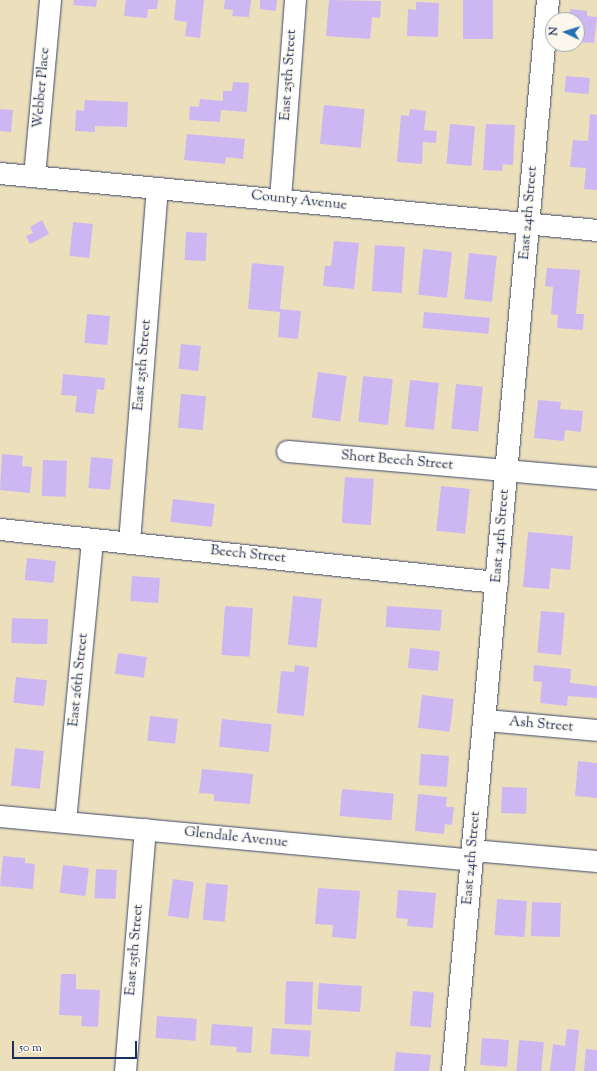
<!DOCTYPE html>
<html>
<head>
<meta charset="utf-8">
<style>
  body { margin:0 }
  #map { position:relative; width:597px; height:1071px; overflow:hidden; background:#ecdfbc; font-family:"Sorts Mill Goudy",serif }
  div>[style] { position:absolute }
  .building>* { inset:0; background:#cdb7f2; transform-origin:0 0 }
  .roads { filter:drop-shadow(0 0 1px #3a496c) drop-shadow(0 0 1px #3a496c) }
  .minor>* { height:21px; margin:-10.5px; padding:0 10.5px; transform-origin:10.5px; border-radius:10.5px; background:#fff }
  .major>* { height:22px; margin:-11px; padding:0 11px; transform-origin:11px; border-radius:11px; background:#fff }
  span { translate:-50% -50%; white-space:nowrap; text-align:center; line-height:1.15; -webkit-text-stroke:3px #fbf7ec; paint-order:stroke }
  .street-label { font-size:14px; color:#1b2f5e }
  .north { position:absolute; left:545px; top:12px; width:40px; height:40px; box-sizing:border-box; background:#fbf7ec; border:1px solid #a1a7b3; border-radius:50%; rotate:274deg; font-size:11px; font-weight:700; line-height:16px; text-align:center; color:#1b2f5e }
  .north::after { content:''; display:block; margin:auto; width:14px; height:18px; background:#1f6fb2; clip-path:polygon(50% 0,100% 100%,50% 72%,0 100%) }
  .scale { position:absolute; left:12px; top:1041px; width:125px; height:18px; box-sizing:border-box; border:2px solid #1b2f5e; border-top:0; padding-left:5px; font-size:12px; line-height:14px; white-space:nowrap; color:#1b2f5e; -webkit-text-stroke:3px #fbf7ec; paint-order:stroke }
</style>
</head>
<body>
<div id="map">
  <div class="building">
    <div style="clip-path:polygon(74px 0,97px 0,96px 7px,73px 5px)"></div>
    <div style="clip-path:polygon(126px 0,158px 0,157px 9px,148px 9px,147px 18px,124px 16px)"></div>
    <div style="clip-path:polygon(176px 0,204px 0,200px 38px,185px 36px,187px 22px,174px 20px)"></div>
    <div style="clip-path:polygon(225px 0,251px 0,249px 17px,232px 16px,233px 10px,224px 9px)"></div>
    <div style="clip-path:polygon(260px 0,277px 0,276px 11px,260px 9px)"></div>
    <div style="clip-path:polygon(329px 0,381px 1px,380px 18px,372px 17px,370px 39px,326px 36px)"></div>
    <div style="left:463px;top:0;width:30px;height:39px"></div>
    <div style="clip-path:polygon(416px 2px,439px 3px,438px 37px,407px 36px,408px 9px,416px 10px)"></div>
    <div style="clip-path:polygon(570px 9px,587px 11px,587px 16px,597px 17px,594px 43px,577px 42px,577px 20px,569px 20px)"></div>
    <div style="left:566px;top:76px;width:24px;height:16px;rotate:5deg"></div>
    <div style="clip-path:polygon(233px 82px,249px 83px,247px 112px,221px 110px,220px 122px,189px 120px,190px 106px,199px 107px,200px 99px,223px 101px,223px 91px,232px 91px)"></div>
    <div style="clip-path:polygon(85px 100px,128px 102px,127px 127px,95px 126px,95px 132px,75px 131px,76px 110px,84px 111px)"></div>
    <div style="left:324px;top:105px;width:41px;height:39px;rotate:6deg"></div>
    <div style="clip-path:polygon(0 109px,13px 110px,11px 132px,0 131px)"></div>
    <div style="clip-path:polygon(410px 109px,426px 111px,424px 130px,437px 131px,436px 143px,423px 142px,422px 164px,397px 162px,401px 115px,409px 116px)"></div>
    <div style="clip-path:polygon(590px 114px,597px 115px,597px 190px,584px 189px,586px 168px,570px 167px,573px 140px,588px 141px)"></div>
    <div style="left:450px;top:124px;width:25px;height:40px;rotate:5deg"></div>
    <div style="clip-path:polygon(486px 124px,515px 125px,513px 165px,503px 164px,502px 171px,483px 170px)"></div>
    <div style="clip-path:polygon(187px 134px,245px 139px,243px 159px,226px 157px,225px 164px,184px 160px)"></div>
    <div style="clip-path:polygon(42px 220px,49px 234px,30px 244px,26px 236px,33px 233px,30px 227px)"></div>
    <div style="left:73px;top:222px;width:20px;height:34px;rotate:6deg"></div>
    <div style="left:186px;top:232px;width:21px;height:28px;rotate:3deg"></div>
    <div style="clip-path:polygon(334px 241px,359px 243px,354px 289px,323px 286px,325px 266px,331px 266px)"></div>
    <div style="left:375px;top:245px;width:30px;height:46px;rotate:4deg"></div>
    <div style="left:423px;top:249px;width:29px;height:46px;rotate:6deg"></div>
    <div style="left:469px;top:253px;width:28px;height:46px;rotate:6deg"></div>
    <div style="clip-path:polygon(252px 263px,284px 266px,280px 309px,301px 311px,298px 339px,278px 337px,280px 312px,248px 309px)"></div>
    <div style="clip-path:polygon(547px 268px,580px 270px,576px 314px,584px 314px,583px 330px,557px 328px,558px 315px,551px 314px,553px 287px,545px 286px)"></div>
    <div style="left:424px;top:312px;width:66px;height:16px;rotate:5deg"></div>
    <div style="left:87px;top:314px;width:23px;height:29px;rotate:5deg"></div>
    <div style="left:181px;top:344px;width:20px;height:25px;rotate:6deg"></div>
    <div style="left:318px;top:372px;width:29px;height:46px;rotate:8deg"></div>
    <div style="clip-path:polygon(63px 374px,105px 378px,104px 390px,97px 389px,94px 414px,75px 412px,77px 396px,61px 395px)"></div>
    <div style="left:363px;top:376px;width:30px;height:46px;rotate:6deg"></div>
    <div style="left:410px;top:380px;width:29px;height:47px;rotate:6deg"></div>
    <div style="left:456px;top:384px;width:27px;height:45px;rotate:6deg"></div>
    <div style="left:181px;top:394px;width:25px;height:34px;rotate:5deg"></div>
    <div style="clip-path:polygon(538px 400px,561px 402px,560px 409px,583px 411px,581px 432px,565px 430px,564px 441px,534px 438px)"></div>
    <div style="clip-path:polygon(2px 454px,23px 456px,22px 466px,32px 467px,30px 493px,0 490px)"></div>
    <div style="left:91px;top:457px;width:22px;height:31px;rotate:5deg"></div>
    <div style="left:43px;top:460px;width:24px;height:36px;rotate:2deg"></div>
    <div style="left:345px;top:477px;width:29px;height:46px;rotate:4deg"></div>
    <div style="left:441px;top:486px;width:29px;height:45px;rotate:6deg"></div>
    <div style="left:173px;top:499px;width:42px;height:23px;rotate:7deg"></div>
    <div style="clip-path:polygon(528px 532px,573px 536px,570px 570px,551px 568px,549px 589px,523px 587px)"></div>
    <div style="left:27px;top:558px;width:29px;height:22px;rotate:6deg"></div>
    <div style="left:132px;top:576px;width:28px;height:25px;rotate:4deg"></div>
    <div style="left:293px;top:596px;width:29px;height:49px;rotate:6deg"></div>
    <div style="left:225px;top:606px;width:28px;height:49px;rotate:4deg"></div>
    <div style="left:387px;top:606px;width:55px;height:21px;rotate:4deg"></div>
    <div style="left:541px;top:611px;width:24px;height:42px;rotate:5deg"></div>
    <div style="left:12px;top:618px;width:36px;height:25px;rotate:2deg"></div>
    <div style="left:410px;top:648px;width:30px;height:20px;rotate:6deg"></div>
    <div style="left:118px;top:653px;width:29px;height:21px;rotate:8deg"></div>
    <div style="clip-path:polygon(295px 665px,309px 667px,304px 716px,277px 713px,281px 671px,294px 672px)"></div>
    <div style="clip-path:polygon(534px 665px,571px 669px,570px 683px,597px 686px,597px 698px,568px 696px,567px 706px,540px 703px,542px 682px,533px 681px)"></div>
    <div style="left:16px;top:677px;width:31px;height:26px;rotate:6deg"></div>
    <div style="left:422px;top:695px;width:32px;height:33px;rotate:7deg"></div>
    <div style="left:150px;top:716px;width:28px;height:25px;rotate:6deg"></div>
    <div style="left:222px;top:719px;width:50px;height:28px;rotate:6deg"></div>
    <div style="left:15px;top:748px;width:29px;height:38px;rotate:6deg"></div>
    <div style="left:421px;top:754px;width:28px;height:31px;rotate:4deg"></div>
    <div style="clip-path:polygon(578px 761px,597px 763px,597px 798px,575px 796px)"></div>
    <div style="clip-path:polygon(202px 769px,253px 774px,250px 804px,214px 801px,214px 794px,199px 793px)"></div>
    <div style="left:502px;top:787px;width:25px;height:26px;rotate:2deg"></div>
    <div style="left:342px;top:789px;width:52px;height:27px;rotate:5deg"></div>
    <div style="clip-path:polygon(418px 794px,447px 797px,446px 807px,454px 807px,452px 825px,445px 824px,444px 834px,415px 831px)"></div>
    <div style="clip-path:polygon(3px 856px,25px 858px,25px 863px,35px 864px,33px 889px,0 886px)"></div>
    <div style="left:63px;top:865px;width:26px;height:28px;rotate:7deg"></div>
    <div style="left:96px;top:869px;width:21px;height:29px;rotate:3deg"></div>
    <div style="left:173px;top:879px;width:21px;height:37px;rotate:8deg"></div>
    <div style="left:206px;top:883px;width:22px;height:37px;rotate:5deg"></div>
    <div style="clip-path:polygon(318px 888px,360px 891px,356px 939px,332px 937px,333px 925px,315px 924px)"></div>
    <div style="clip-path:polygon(398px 890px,436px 893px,433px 928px,407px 926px,408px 919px,396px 918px)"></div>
    <div style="left:497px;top:899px;width:30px;height:36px;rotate:4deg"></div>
    <div style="left:532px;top:902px;width:29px;height:34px;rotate:2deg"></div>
    <div style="clip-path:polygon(61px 974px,76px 974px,76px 989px,100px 990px,98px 1027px,81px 1026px,82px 1016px,59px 1015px)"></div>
    <div style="left:286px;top:981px;width:27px;height:43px;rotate:2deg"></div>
    <div style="left:319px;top:983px;width:43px;height:26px;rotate:4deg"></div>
    <div style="left:413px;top:991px;width:21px;height:35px;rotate:5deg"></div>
    <div style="left:157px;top:1016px;width:40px;height:22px;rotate:4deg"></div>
    <div style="clip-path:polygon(212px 1024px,253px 1027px,251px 1053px,236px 1052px,237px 1047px,210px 1045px)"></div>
    <div style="left:272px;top:1028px;width:39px;height:26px;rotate:4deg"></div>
    <div style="clip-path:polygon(567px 1029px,579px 1030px,575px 1071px,550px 1071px,553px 1044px,565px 1046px)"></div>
    <div style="left:482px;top:1038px;width:27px;height:27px;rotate:4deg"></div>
    <div style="left:519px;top:1040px;width:25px;height:31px;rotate:5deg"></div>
    <div style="clip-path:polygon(586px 1049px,597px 1050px,597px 1071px,584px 1071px)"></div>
    <div style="clip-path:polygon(396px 1052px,431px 1055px,429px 1071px,394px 1071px)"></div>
  </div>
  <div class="roads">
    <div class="minor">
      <div style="left:0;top:173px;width:600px;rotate:5.45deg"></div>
      <div style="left:34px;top:176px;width:177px;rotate:-84.8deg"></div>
      <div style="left:280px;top:199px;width:200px;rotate:-85.7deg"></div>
      <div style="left:287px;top:451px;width:311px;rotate:5deg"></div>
      <div style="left:0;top:529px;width:500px;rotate:6.1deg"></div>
      <div style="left:129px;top:542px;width:355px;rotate:-85.5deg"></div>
      <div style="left:485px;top:720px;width:112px;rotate:5.1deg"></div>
      <div style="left:0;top:816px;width:474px;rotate:5.3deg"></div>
      <div style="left:65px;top:821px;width:283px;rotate:-84.5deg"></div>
      <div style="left:473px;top:850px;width:124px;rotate:5.1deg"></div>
      <div style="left:125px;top:1071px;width:243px;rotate:-85.3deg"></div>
    </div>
    <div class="major">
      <div style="left:453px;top:1071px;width:1075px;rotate:-84.93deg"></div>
    </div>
  </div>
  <div class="street-label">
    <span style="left:289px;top:75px;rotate:-86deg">East 25th Street</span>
    <span style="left:42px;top:88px;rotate:-85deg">Webber Place</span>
    <span style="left:299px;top:201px;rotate:6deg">County Avenue</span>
    <span style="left:529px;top:213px;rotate:-85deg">East 24th Street</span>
    <span style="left:143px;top:365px;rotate:-85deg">East 25th Street</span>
    <span style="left:397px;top:461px;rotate:5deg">Short Beech Street</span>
    <span style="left:501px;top:536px;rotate:-85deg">East 24th Street</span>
    <span style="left:248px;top:555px;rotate:6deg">Beech Street</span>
    <span style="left:79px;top:680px;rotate:-84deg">East 26th Street</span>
    <span style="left:541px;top:725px;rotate:5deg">Ash Street</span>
    <span style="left:236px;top:838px;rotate:6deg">Glendale Avenue</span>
    <span style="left:472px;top:858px;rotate:-85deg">East 24th Street</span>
    <span style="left:135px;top:950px;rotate:-85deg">East 25th Street</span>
  </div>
  <div class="north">N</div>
  <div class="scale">50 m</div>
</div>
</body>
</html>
